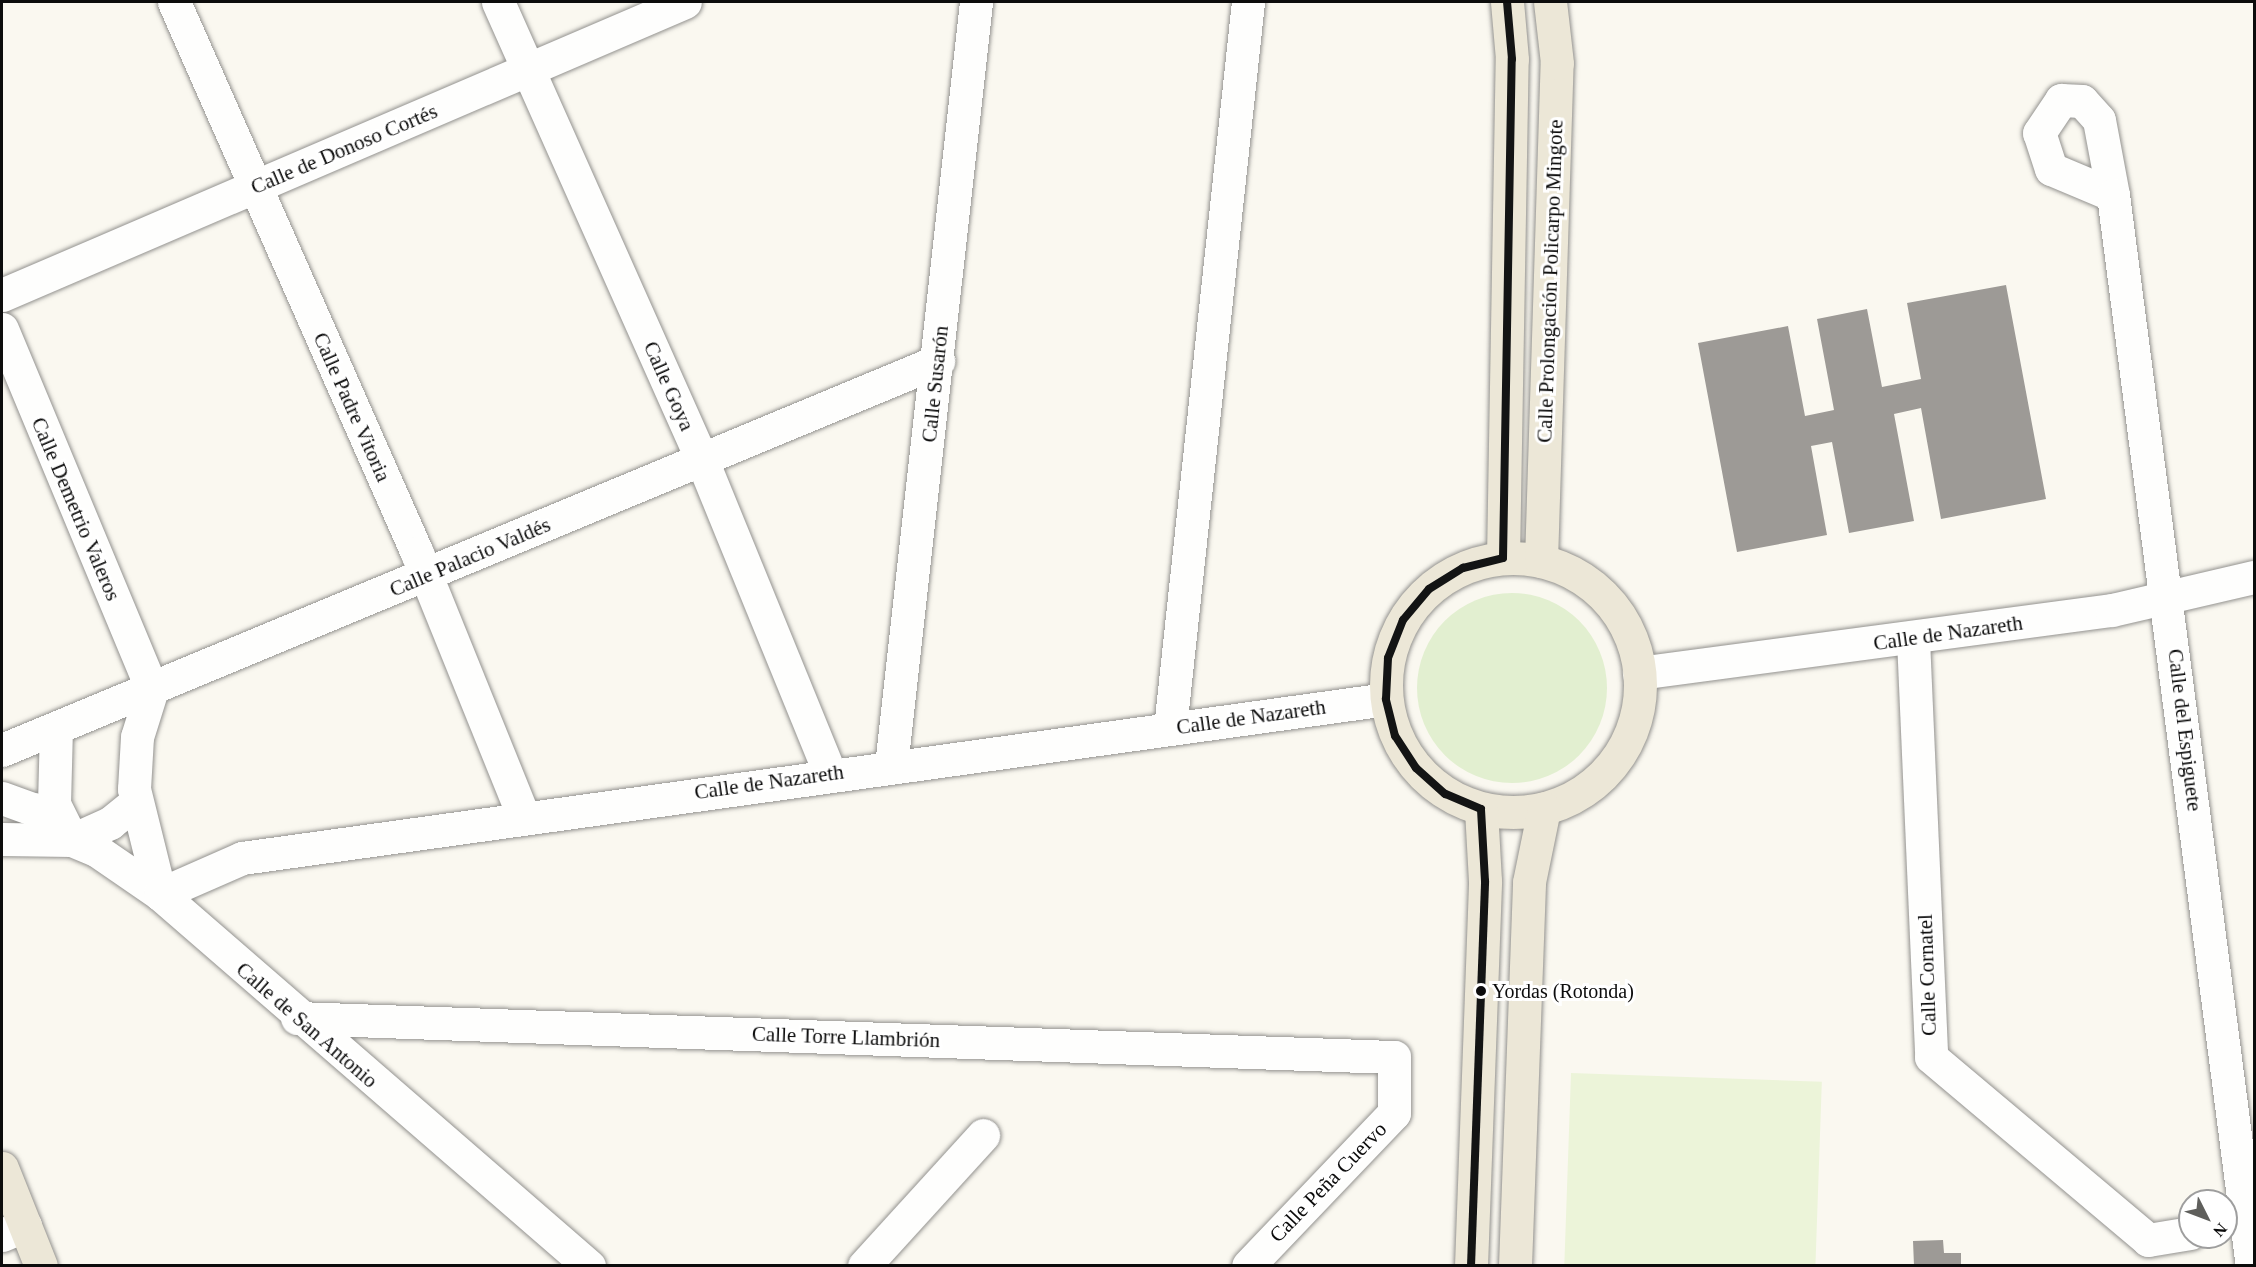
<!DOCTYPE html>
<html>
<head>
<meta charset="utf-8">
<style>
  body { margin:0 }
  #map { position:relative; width:2256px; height:1267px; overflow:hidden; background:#faf8f0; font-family:Georgia,serif }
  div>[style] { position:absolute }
  .green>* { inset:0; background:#e2efd0 }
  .round { border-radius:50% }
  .pitch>* { inset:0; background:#ecf4d9; transform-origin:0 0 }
  .building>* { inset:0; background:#9d9a96 }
  .roads { filter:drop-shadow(0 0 2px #93928f) drop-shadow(0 0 2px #93928f) }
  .minor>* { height:33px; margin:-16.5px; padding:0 16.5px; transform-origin:16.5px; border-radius:16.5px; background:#fefefd }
  .major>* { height:33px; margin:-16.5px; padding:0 16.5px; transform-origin:16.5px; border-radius:16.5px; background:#ece7d7 }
  .major>.ring { margin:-16.5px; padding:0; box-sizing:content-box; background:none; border:33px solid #ece7d7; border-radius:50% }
  .bus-1>* { height:8px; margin:-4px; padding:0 4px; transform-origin:4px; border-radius:4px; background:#131414 }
  .dots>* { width:16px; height:16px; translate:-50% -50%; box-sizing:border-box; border:3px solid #fff; border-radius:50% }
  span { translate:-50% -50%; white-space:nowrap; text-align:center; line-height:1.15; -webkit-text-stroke:6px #fff; paint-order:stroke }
  .bus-label { font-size:20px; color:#0c0c0c }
  .left { translate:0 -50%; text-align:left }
  .street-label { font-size:21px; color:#0c0c0c }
  .frame { position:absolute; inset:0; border:3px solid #0c0c0c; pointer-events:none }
  .north { position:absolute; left:2178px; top:1189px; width:60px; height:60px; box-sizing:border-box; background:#fff; border:2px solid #9e9e9e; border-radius:50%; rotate:132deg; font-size:16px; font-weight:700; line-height:24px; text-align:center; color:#0c0c0c }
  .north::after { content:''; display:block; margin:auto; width:21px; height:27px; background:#5f5f5c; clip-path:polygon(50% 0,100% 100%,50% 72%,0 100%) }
</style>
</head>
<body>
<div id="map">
  <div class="green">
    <div class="round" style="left:1417px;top:593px;width:190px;height:190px"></div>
  </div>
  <div class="pitch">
    <div style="left:1571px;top:1073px;width:251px;height:192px;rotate:2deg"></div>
  </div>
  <div class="building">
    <div style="clip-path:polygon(2006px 285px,2046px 499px,1941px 519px,1921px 408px,1894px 414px,1914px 521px,1849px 533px,1832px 442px,1811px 446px,1827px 535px,1737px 552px,1698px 343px,1788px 326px,1805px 416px,1834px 410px,1817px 319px,1867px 309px,1882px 387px,1921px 379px,1907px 303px)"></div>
    <div style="clip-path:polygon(1943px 1240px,1944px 1253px,1961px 1253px,1961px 1266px,1914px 1266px,1913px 1241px)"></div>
  </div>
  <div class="roads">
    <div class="minor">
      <div style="left:174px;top:2px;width:602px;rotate:66.2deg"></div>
      <div style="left:417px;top:553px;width:284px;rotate:68deg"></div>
      <div style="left:498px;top:2px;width:501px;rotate:65.99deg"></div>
      <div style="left:702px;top:460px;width:339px;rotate:67.8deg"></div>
      <div style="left:2113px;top:195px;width:67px;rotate:-157.2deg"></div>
      <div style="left:2051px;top:169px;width:38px;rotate:-108deg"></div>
      <div style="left:2039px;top:133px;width:40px;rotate:-56deg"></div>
      <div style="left:2061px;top:100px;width:21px;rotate:3deg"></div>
      <div style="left:2082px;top:101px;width:25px;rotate:48deg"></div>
      <div style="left:2099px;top:120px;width:76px;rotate:79.4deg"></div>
      <div style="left:2113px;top:195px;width:1080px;rotate:82.61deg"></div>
      <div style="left:2px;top:295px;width:743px;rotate:-23.22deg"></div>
      <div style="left:2px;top:329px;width:390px;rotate:67.4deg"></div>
      <div style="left:152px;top:689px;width:50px;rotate:107.4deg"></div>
      <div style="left:137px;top:737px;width:52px;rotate:93.3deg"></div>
      <div style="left:134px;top:789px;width:108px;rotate:76.1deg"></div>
      <div style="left:1913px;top:639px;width:418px;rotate:87.5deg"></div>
      <div style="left:1931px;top:1057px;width:284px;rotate:40.1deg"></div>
      <div style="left:2148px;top:1240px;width:43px;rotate:-9.5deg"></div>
      <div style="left:1639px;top:673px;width:477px;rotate:-7.6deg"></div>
      <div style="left:2112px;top:610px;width:146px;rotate:-13.1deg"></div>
      <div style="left:56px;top:728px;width:76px;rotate:91.5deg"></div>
      <div style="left:54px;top:804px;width:40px;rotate:63.4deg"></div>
      <div style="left:1170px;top:728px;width:730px;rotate:-83.87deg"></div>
      <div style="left:2px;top:750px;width:1014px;rotate:-22.57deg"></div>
      <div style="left:891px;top:766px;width:769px;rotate:-83.65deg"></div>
      <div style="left:2px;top:798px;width:33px;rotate:20deg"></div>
      <div style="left:33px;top:809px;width:42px;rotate:38.2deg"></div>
      <div style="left:2px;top:839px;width:70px;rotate:0.8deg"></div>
      <div style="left:72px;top:840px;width:26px;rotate:23deg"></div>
      <div style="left:96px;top:850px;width:78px;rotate:34.5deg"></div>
      <div style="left:160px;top:894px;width:568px;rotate:40.93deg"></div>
      <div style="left:72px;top:840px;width:42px;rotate:-24.1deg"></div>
      <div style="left:110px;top:823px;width:33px;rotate:-39deg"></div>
      <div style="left:160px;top:894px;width:90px;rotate:-23.7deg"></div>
      <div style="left:242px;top:858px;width:1155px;rotate:-7.91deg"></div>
      <div style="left:297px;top:1018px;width:1098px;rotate:2.04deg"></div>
      <div style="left:1394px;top:1057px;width:56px;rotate:90deg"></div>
      <div style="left:1394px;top:1113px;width:211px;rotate:133.7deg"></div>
      <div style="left:2px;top:1235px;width:25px;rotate:-23deg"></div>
      <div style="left:864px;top:1266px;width:177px;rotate:-47.7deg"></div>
    </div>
    <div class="major">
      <div style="left:1503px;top:558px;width:499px;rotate:-89deg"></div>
      <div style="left:1512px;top:59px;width:57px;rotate:-95deg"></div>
      <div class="ring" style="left:1386px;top:558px;width:221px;height:221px"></div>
      <div style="left:1541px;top:561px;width:498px;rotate:-88.2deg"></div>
      <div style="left:1557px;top:63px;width:61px;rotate:-96.5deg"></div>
      <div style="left:2px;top:1168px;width:105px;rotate:68.3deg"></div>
      <div style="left:1471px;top:1266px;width:385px;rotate:-87.9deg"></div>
      <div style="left:1485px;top:881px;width:72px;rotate:-93.2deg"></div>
      <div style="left:1515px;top:1266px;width:384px;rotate:-87.9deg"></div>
      <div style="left:1529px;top:882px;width:75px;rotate:-78.4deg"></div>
    </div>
  </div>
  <div class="bus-1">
    <div style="left:1471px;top:1266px;width:385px;rotate:-87.9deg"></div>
    <div style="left:1485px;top:881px;width:72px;rotate:-93.2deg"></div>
    <div style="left:1481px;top:809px;width:39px;rotate:-157deg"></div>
    <div style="left:1445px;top:794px;width:39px;rotate:-138deg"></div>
    <div style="left:1416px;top:768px;width:38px;rotate:-123deg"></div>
    <div style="left:1395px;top:736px;width:38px;rotate:-104deg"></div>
    <div style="left:1386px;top:699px;width:41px;rotate:-87.2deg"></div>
    <div style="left:1388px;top:658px;width:41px;rotate:-68.5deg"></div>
    <div style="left:1403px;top:620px;width:40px;rotate:-50deg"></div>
    <div style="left:1429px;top:589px;width:40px;rotate:-32deg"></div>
    <div style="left:1463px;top:568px;width:41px;rotate:-14deg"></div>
    <div style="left:1503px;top:558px;width:499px;rotate:-89deg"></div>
    <div style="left:1512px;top:59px;width:57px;rotate:-95deg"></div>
  </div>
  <div class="dots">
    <div style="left:1481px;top:991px;background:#0c0c0c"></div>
  </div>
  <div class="bus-label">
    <span class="left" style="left:1492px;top:991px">Yordas (Rotonda)</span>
  </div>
  <div class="street-label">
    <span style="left:344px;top:149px;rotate:-23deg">Calle de Donoso Cortés</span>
    <span style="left:1550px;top:281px;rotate:-88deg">Calle Prolongación Policarpo Mingote</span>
    <span style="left:935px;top:384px;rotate:-84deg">Calle Susarón</span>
    <span style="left:669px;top:386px;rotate:66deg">Calle Goya</span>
    <span style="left:352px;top:407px;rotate:66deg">Calle Padre Vitoria</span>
    <span style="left:76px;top:509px;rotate:67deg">Calle Demetrio Valeros</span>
    <span style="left:470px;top:557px;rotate:-23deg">Calle Palacio Valdés</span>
    <span style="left:1948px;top:633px;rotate:-8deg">Calle de Nazareth</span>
    <span style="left:1251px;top:717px;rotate:-8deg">Calle de Nazareth</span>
    <span style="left:2185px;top:730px;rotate:83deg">Calle del Espiguete</span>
    <span style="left:769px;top:782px;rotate:-8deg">Calle de Nazareth</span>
    <span style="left:1927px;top:975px;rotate:-92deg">Calle Cornatel</span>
    <span style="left:307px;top:1025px;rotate:41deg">Calle de San Antonio</span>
    <span style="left:846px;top:1037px;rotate:2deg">Calle Torre Llambrión</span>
    <span style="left:1328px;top:1182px;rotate:-46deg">Calle Peña Cuervo</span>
  </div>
  <div class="frame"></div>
  <div class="north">N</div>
</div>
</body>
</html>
